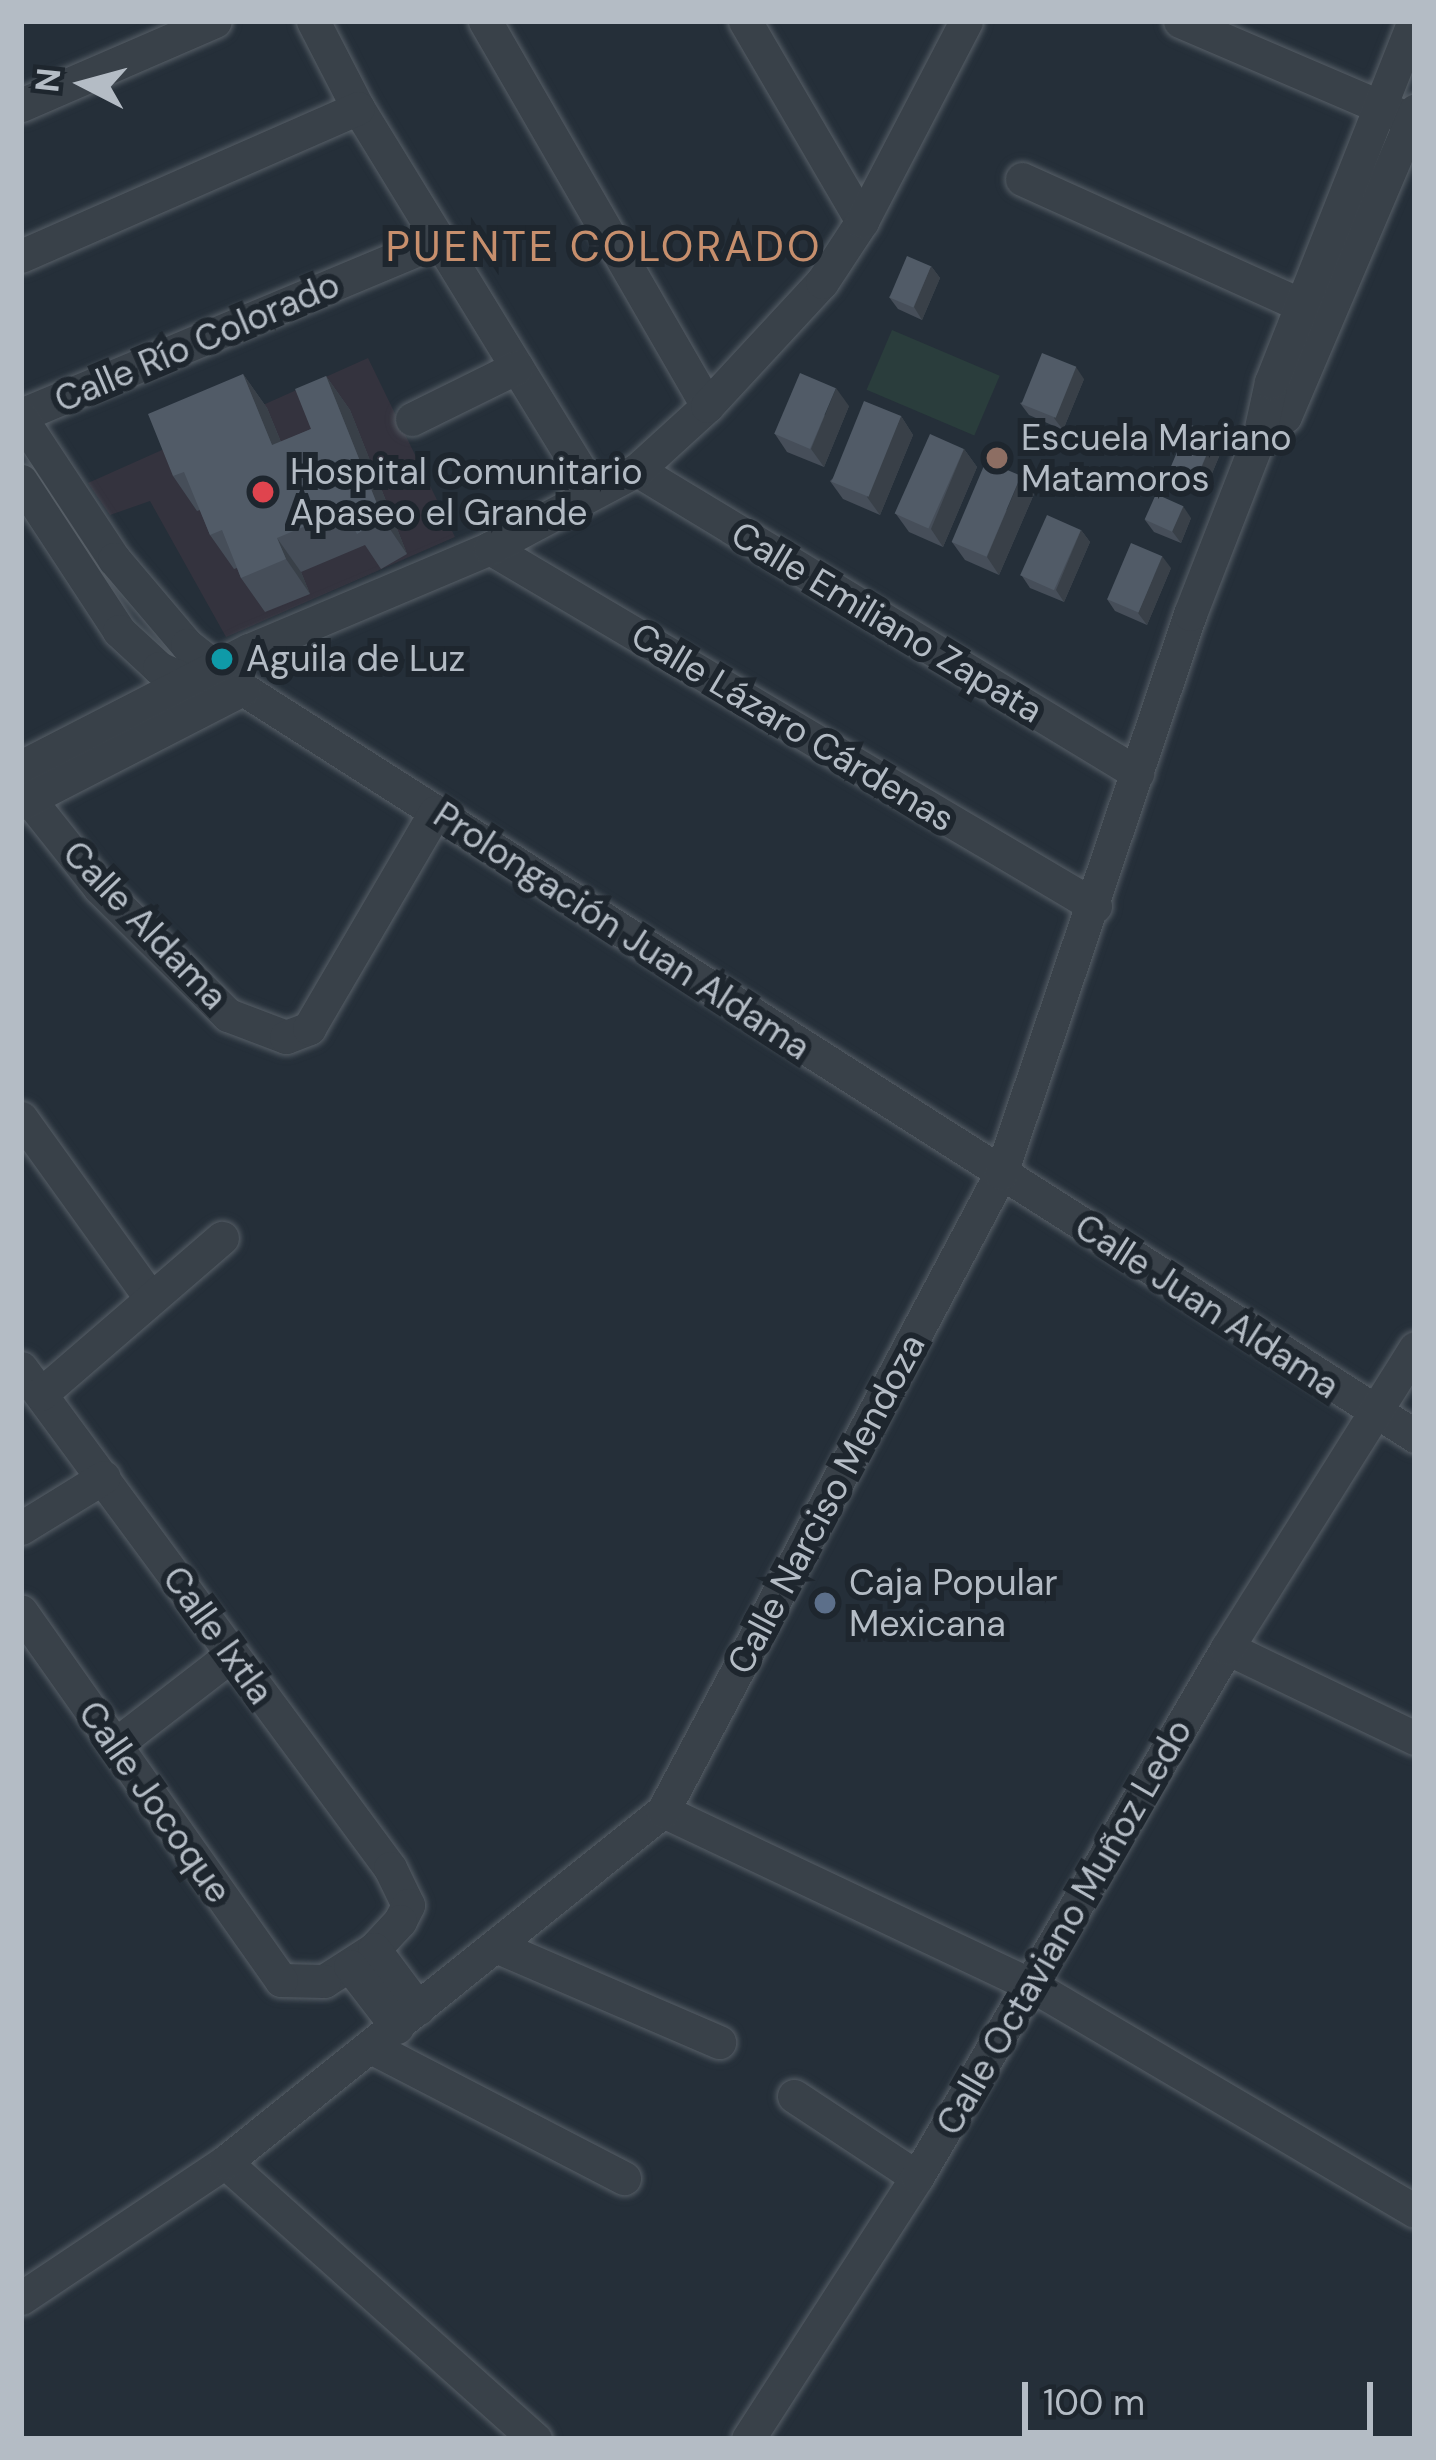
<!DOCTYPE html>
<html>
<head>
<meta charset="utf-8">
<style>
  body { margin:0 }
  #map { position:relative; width:1436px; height:2460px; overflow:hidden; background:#252f39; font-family:"DM Sans",sans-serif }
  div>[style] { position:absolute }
  .medical>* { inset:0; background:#34333e }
  .green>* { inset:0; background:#2a3d3c; transform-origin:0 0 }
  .roads { filter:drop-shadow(0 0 3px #575f67) drop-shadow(0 0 3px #575f67) }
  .minor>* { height:33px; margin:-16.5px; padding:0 16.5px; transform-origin:16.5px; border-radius:16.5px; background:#394149 }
  .wall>* { inset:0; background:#464e59 }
  .shaded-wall>* { inset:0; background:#394048 }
  .building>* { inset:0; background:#515b67; transform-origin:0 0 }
  .dots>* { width:33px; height:33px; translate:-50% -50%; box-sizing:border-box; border:6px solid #1e262e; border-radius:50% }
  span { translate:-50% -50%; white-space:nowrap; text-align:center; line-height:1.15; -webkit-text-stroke:12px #1e262e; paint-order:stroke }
  .street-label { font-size:36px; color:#b4bcc5 }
  .poi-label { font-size:36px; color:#b4bcc5 }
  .left { translate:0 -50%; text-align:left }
  .quarter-label { font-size:42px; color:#c78f6d; letter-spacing:3px }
  .frame { position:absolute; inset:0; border:24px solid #b4bcc5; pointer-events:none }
  .north { position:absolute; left:24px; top:24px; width:120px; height:120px; -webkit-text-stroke:9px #1e262e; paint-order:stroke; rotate:276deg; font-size:33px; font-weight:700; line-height:48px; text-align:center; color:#b4bcc5 }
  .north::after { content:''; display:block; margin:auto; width:42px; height:54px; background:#b4bcc5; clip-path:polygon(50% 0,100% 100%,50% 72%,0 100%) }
  .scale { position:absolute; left:1022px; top:2382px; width:351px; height:54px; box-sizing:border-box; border:6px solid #b4bcc5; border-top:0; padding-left:15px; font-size:36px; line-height:42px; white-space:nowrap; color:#b4bcc5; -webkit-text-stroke:9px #1e262e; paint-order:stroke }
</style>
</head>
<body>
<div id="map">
  <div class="medical">
    <div style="clip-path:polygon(368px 358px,455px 537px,226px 637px,150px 501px,110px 515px,88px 483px)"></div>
  </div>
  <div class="green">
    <div style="left:892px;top:330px;width:117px;height:65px;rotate:23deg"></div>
  </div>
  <div class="roads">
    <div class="minor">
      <div style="left:313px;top:21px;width:98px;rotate:62.7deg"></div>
      <div style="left:358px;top:108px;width:449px;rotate:58.5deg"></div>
      <div style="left:485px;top:21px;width:444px;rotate:60deg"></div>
      <div style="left:745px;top:21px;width:232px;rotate:59.7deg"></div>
      <div style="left:1180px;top:21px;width:238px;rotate:23.2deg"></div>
      <div style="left:21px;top:105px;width:211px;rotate:-23.4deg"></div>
      <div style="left:1022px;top:179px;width:321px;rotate:24.3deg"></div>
      <div style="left:21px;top:256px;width:368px;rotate:-23.7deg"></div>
      <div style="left:21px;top:415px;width:453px;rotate:-22.7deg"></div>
      <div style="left:21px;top:418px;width:169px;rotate:56.6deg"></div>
      <div style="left:114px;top:559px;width:113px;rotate:49.7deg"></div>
      <div style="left:187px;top:645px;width:71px;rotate:38.2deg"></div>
      <div style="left:243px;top:689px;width:1390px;rotate:32.51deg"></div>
      <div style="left:412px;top:419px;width:117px;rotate:-26.3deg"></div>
      <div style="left:1259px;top:437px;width:33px;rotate:-39deg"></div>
      <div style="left:1285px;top:416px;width:332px;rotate:-66.9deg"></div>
      <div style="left:637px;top:470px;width:585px;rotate:31.22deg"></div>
      <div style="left:21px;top:481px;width:179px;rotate:56.8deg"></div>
      <div style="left:119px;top:631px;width:54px;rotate:42.8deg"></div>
      <div style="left:159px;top:668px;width:45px;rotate:23.7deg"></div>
      <div style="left:490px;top:548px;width:703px;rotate:30.61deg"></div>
      <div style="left:21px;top:767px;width:256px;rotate:-27.2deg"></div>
      <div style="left:249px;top:650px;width:262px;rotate:-22.9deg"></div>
      <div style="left:490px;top:548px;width:166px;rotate:-28deg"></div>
      <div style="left:637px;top:470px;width:95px;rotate:-42.4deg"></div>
      <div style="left:707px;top:406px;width:169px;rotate:-47.2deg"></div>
      <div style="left:822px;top:282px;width:73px;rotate:-56.7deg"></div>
      <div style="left:862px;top:221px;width:225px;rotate:-62.5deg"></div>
      <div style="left:29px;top:799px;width:112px;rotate:51.5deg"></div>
      <div style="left:99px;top:887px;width:182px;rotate:44.8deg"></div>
      <div style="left:228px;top:1015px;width:62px;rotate:20.8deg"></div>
      <div style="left:286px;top:1037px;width:25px;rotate:-21deg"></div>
      <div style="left:309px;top:1028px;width:250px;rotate:-59.7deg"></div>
      <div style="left:21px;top:803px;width:250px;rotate:-27.2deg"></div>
      <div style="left:21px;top:1118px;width:219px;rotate:54.3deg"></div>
      <div style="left:21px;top:1368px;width:621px;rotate:53.57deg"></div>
      <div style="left:390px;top:1868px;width:41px;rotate:64.1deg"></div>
      <div style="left:408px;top:1905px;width:18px;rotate:117deg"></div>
      <div style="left:400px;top:1921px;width:38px;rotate:133deg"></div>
      <div style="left:374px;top:1949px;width:59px;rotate:147.4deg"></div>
      <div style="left:324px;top:1981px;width:43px;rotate:-178.7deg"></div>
      <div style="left:281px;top:1980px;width:451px;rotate:-125.2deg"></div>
      <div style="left:41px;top:1394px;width:239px;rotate:-40.8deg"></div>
      <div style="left:21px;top:1528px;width:97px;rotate:-31.6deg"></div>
      <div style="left:1227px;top:1648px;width:208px;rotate:25.6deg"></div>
      <div style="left:116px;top:1744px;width:145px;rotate:-37.7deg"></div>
      <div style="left:663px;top:1811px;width:409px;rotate:25.3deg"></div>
      <div style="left:1033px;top:1986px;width:443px;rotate:30.5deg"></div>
      <div style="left:496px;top:1946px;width:243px;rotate:23.3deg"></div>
      <div style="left:374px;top:1949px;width:74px;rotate:53.3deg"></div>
      <div style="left:350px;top:1966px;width:77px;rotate:52.4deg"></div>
      <div style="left:371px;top:2047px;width:285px;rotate:27.4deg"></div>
      <div style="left:794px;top:2096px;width:147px;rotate:33.4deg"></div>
      <div style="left:225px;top:2162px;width:416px;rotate:41.8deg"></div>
      <div style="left:21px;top:2298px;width:245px;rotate:-33.7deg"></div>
      <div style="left:225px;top:2162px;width:561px;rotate:-38.71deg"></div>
      <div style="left:663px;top:1811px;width:722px;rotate:-62.09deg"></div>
      <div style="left:1001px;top:1173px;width:590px;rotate:-71.32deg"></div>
      <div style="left:1190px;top:614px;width:190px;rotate:-68.7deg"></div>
      <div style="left:1259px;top:437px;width:56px;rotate:-77.7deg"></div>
      <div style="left:1271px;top:382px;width:388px;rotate:-68.4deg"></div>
      <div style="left:748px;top:2439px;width:312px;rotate:-57.2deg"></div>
      <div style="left:917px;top:2177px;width:613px;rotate:-59.63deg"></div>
      <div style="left:1227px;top:1648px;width:354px;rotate:-57.9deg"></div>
    </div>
  </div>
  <div class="wall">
    <div style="clip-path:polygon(931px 266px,940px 278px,922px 320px,898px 309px,889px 297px)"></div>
    <div style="clip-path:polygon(243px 374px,267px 408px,281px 442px,311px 429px,326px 376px,350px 410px,407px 554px,381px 569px,365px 545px,301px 572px,310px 594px,265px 612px,241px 578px,237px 568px,234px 569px,210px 535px,200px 510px,197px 511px,173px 476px)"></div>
    <div style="clip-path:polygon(1084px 379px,1063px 430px,1029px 415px,1020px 403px)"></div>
    <div style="clip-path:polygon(849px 406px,824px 467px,787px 452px,775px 434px)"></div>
    <div style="clip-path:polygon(901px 416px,913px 435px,880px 515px,843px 499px,830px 481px)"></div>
    <div style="clip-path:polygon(1223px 447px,1203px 495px,1177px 484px,1168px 472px)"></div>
    <div style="clip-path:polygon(964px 449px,977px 467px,943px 547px,909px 532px,896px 514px)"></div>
    <div style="clip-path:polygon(1034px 494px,999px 575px,965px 560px,952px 542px)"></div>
    <div style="clip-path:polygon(1191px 518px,1181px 543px,1154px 532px,1145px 520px)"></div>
    <div style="clip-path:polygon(1081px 530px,1090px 542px,1064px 602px,1030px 588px,1022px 576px)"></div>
    <div style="clip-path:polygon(1171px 568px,1147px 625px,1115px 611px,1107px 599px)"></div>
  </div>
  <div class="shaded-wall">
    <div style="clip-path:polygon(931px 266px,940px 278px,922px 320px,914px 307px)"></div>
    <div style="clip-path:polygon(1076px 367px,1084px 379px,1063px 430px,1054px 418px)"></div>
    <div style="clip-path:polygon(243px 374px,267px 408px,296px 479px,272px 445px)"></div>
    <div style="clip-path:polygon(326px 376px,350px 410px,407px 554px,383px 519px)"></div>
    <div style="clip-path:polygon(836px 388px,849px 406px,824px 467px,811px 449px)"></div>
    <div style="clip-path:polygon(901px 416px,913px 435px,880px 515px,867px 497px)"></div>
    <div style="clip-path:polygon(1215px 435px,1223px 447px,1203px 495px,1195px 483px)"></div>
    <div style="clip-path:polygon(964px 449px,977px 467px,943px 547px,931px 529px)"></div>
    <div style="clip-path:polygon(1021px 476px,1034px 494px,999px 575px,987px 557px)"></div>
    <div style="clip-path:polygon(1183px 506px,1191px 518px,1181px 543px,1172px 531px)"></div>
    <div style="clip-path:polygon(1081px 530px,1090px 542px,1064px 602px,1056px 590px)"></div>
    <div style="clip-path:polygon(277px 538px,301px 572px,310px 594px,286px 559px)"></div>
    <div style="clip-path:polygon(1162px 556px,1171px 568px,1147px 625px,1138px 613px)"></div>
  </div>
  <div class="building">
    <div style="left:907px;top:256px;width:26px;height:45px;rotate:23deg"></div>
    <div style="left:1042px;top:353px;width:37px;height:55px;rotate:22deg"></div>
    <div style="left:800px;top:373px;width:39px;height:66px;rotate:23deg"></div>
    <div style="clip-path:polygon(243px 374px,272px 445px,311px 429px,295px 389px,326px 376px,383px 519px,357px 534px,344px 510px,277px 538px,286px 559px,241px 578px,222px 530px,210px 535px,184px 472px,173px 476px,148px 414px)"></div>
    <div style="left:864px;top:401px;width:40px;height:87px;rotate:22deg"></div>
    <div style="left:1189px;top:424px;width:28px;height:52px;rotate:23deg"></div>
    <div style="left:930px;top:434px;width:37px;height:87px;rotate:24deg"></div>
    <div style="left:986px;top:461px;width:38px;height:88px;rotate:23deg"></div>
    <div style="left:1156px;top:494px;width:30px;height:28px;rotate:24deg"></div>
    <div style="left:1047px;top:515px;width:37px;height:66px;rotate:24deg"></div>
    <div style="left:1131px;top:543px;width:34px;height:61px;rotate:23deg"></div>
  </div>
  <div class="dots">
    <div style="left:997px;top:458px;background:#8d6e63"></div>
    <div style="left:263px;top:492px;background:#e0444e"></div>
    <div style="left:222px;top:659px;background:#0f9aa8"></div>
    <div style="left:825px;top:1603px;background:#5c6f8a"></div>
  </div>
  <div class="street-label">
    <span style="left:197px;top:342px;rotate:-23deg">Calle Río Colorado</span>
    <span style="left:887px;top:622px;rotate:31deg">Calle Emiliano Zapata</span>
    <span style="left:793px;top:727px;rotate:31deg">Calle Lázaro Cárdenas</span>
    <span style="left:145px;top:925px;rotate:46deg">Calle Aldama</span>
    <span style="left:622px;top:931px;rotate:33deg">Prolongación Juan Aldama</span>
    <span style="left:1207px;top:1306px;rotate:33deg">Calle Juan Aldama</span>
    <span style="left:826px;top:1504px;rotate:-62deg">Calle Narciso Mendoza</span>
    <span style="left:218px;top:1635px;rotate:54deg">Calle Ixtla</span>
    <span style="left:155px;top:1802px;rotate:55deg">Calle Jocoque</span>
    <span style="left:1064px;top:1927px;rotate:-60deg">Calle Octaviano Muñoz Ledo</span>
  </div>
  <div class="poi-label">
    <span class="left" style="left:1021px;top:458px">Escuela Mariano<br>Matamoros</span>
    <span class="left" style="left:290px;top:492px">Hospital Comunitario<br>Apaseo el Grande</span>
    <span class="left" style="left:246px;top:659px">Aguila de Luz</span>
    <span class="left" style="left:849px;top:1603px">Caja Popular<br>Mexicana</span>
  </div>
  <div class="quarter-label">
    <span style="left:604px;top:247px">PUENTE COLORADO</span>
  </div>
  <div class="frame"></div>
  <div class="north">N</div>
  <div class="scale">100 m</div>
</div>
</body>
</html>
